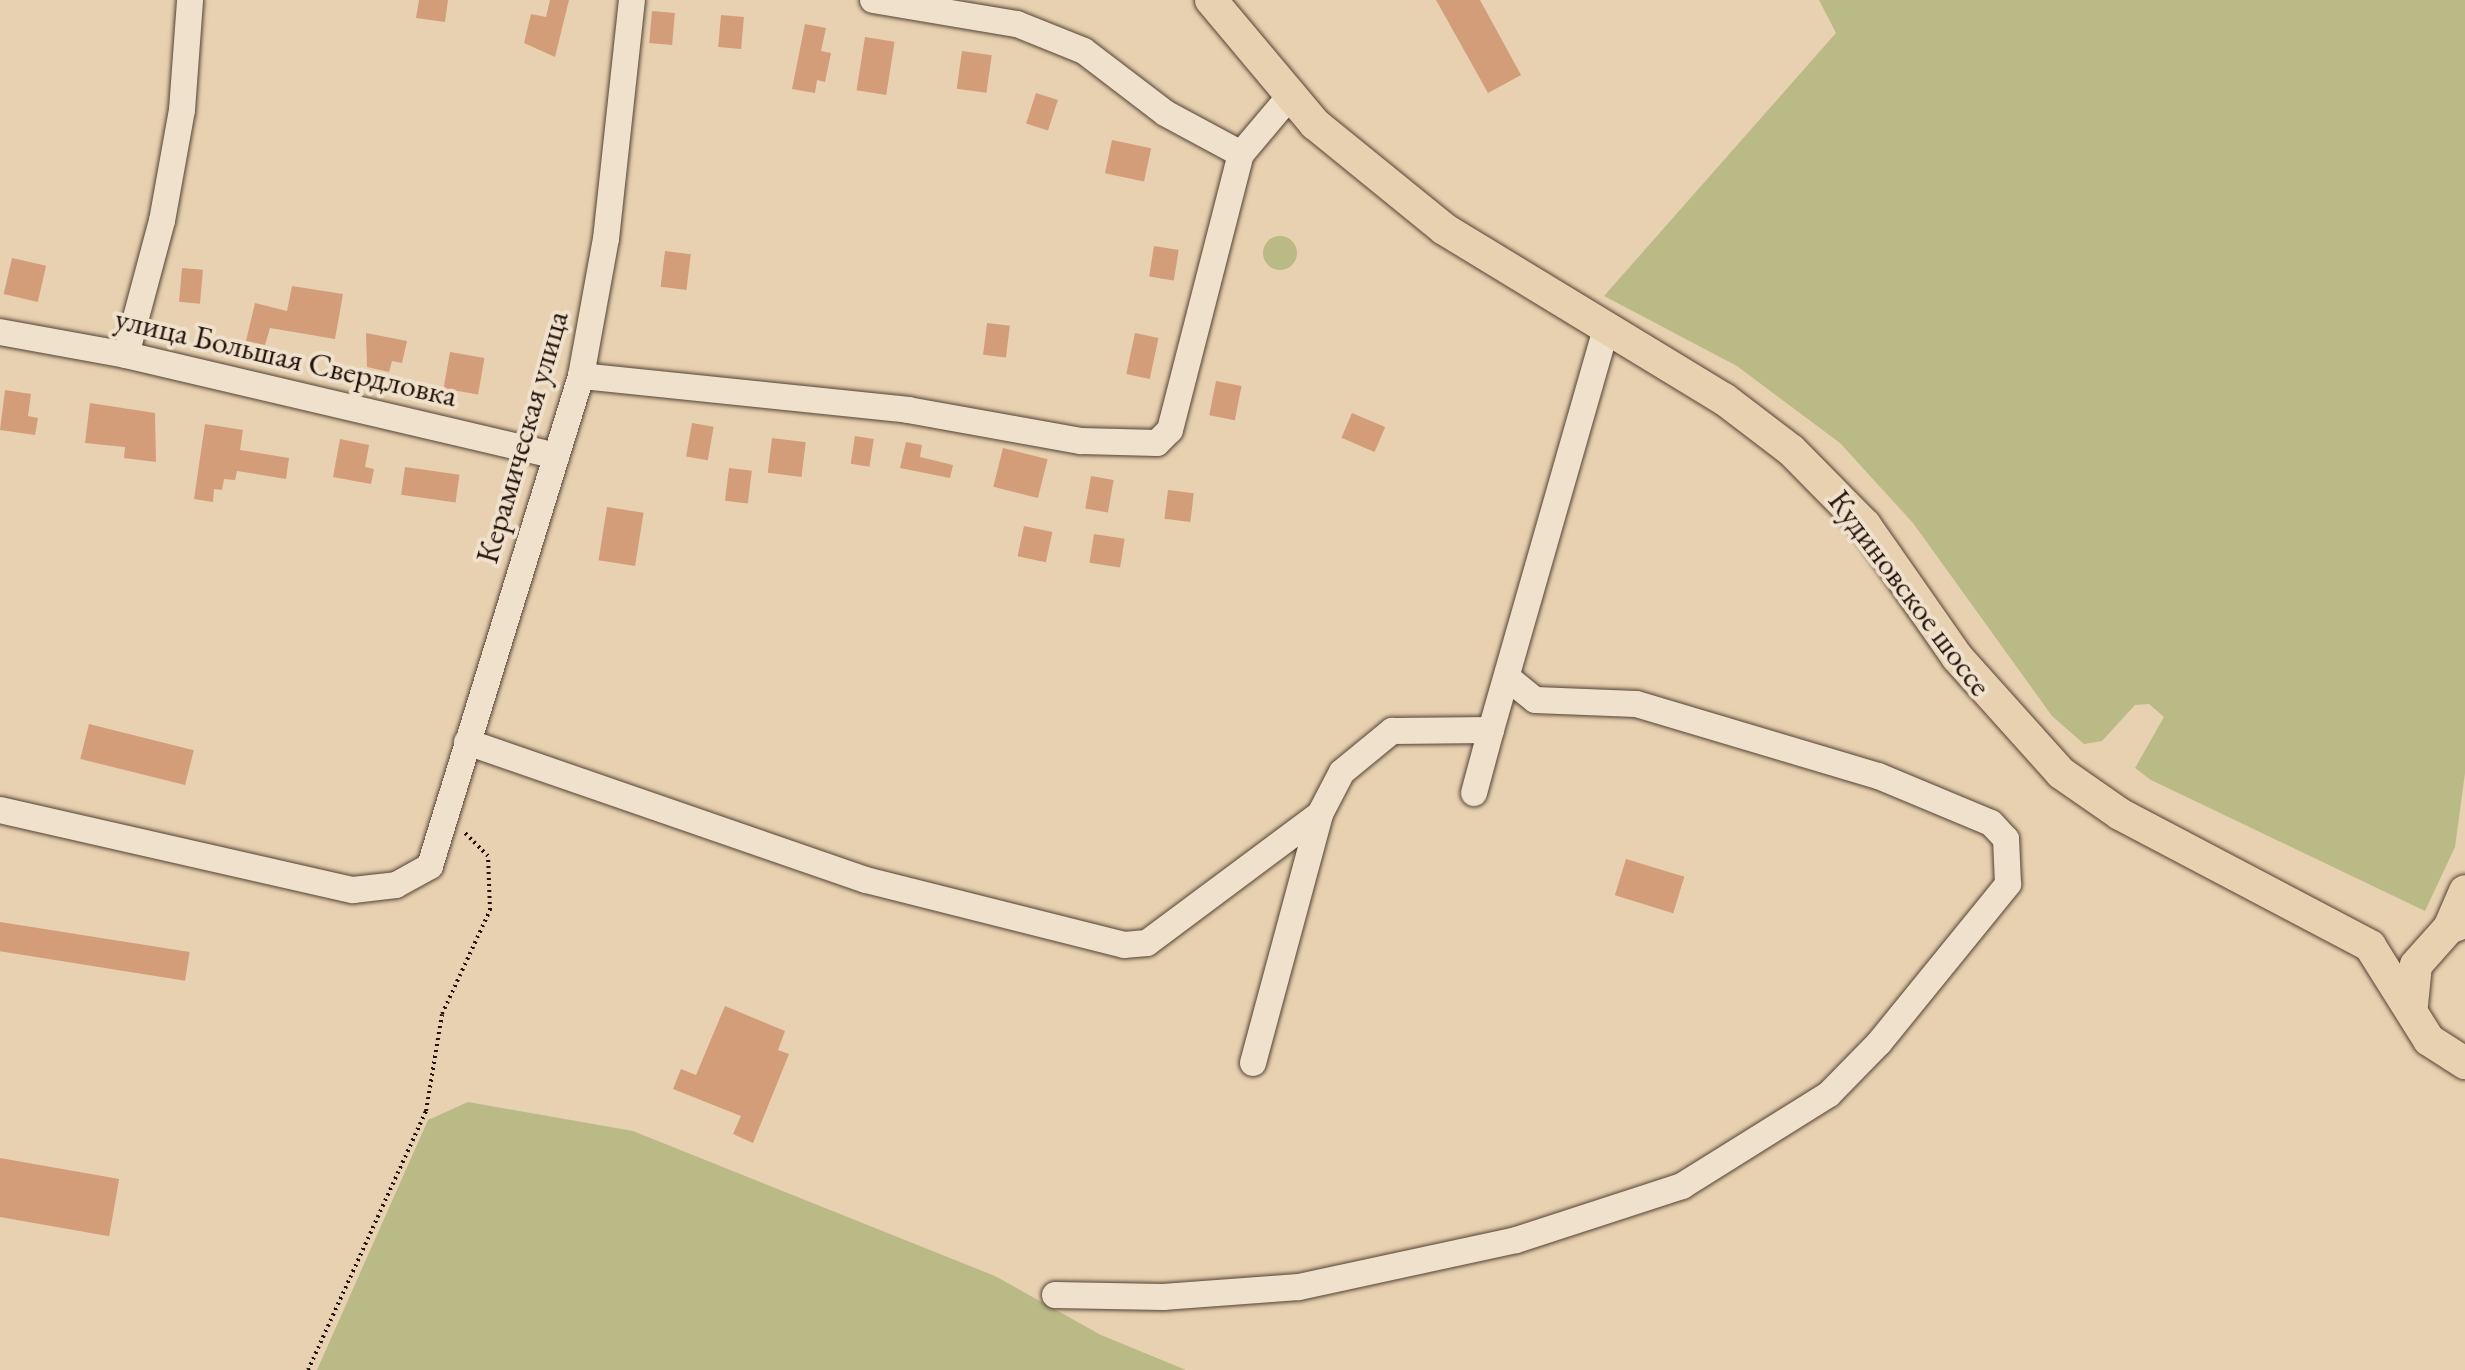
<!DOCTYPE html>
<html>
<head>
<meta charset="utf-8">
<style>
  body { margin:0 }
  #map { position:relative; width:2465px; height:1370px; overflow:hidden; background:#e7d1b0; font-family:"EB Garamond",serif }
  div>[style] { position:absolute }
  .green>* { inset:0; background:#baba87 }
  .round { border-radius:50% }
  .building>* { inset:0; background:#d39d79; transform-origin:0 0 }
  .path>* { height:4px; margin-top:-2px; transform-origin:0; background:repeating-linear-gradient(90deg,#23120b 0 2px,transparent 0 6px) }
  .roads { filter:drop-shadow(0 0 2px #544234) drop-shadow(0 0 2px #544234) }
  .minor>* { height:26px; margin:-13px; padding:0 13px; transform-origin:13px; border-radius:13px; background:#efe1cc }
  .major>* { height:32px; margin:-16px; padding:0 16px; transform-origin:16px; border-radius:16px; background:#e7d1b0 }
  span { translate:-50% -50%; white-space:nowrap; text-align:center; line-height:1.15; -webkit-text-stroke:8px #efe1cc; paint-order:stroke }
  .street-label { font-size:32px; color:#23120b }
</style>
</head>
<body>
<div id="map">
  <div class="green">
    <div style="clip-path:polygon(1819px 0,2465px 0,2465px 773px,2455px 847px,2425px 911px,2151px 780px,2135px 768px,2164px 717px,2149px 704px,2135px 705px,2102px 741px,2084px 744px,2052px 716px,1913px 523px,1840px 443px,1737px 366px,1604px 296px,1836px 33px)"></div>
    <div class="round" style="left:1263px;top:236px;width:34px;height:34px"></div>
    <div style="clip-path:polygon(468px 1102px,633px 1131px,995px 1276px,1101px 1335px,1186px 1370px,317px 1370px,428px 1120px)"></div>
  </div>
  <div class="building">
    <div style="clip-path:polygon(419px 0,448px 0,445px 22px,416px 18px)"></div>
    <div style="clip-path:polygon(550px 0,569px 0,555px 57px,524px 43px,531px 14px,546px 17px)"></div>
    <div style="clip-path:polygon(1436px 0,1480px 0,1521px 75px,1488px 93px)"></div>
    <div style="left:652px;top:11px;width:23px;height:32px;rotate:5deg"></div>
    <div style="left:721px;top:15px;width:23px;height:32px;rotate:5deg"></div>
    <div style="clip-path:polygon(805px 24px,826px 28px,821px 51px,831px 53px,825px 82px,817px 80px,815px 93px,792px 89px)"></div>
    <div style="left:865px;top:37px;width:30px;height:54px;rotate:9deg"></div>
    <div style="left:962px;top:51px;width:30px;height:38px;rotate:8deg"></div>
    <div style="left:1036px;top:93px;width:23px;height:32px;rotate:18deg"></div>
    <div style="left:1112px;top:140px;width:40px;height:34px;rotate:12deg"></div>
    <div style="left:1154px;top:246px;width:25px;height:31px;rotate:9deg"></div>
    <div style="left:665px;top:251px;width:26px;height:36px;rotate:7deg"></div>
    <div style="left:12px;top:258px;width:35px;height:37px;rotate:13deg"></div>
    <div style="left:182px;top:268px;width:21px;height:34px;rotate:5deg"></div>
    <div style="clip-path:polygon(292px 286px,343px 294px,335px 339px,270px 328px,265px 345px,246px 341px,255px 303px,287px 311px)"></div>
    <div style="left:987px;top:323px;width:23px;height:32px;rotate:7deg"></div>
    <div style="clip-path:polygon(366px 333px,407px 341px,402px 363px,392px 361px,389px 372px,367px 367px)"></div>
    <div style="left:1135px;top:333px;width:24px;height:42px;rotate:12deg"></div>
    <div style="left:450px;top:352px;width:35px;height:37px;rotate:10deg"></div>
    <div style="left:1216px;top:381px;width:26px;height:35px;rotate:11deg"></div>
    <div style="clip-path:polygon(5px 390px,31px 394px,28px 416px,38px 418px,35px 435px,0 430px)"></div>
    <div style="clip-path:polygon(90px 403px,155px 413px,156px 462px,124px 458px,125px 447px,85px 443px)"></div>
    <div style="left:1352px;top:413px;width:36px;height:27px;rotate:23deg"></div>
    <div style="left:692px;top:423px;width:22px;height:34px;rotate:10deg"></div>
    <div style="clip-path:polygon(205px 424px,243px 430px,240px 450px,289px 458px,286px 479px,237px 471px,235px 480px,224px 479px,222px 490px,214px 489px,213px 502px,194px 499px)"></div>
    <div style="left:855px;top:436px;width:19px;height:28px;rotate:9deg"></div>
    <div style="left:772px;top:438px;width:34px;height:35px;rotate:7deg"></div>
    <div style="clip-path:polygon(340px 439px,369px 445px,365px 467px,374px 469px,371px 484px,333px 477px)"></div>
    <div style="clip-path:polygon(906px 442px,922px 445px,920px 457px,953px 465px,950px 478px,900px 468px)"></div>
    <div style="left:1003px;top:448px;width:46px;height:40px;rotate:14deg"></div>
    <div style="left:405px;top:467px;width:55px;height:28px;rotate:8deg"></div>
    <div style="left:729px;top:468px;width:23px;height:33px;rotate:7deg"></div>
    <div style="left:1091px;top:476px;width:23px;height:33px;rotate:10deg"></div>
    <div style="left:1168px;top:490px;width:26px;height:29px;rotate:7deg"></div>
    <div style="left:607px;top:507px;width:37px;height:54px;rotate:9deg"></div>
    <div style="left:1024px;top:526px;width:29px;height:31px;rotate:12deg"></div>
    <div style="left:1094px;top:534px;width:31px;height:29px;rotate:9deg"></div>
    <div style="left:89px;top:724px;width:108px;height:36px;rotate:14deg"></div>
    <div style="left:1626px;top:859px;width:61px;height:38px;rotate:17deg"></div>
    <div style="left:0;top:922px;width:192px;height:29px;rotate:9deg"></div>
    <div style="clip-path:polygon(725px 1006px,785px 1031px,778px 1050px,789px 1054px,753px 1143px,733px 1134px,741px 1116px,673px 1089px,681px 1069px,696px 1075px)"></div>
    <div style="left:0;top:1158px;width:121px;height:58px;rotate:10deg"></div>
  </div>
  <div class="path">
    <div style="left:308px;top:1370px;width:285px;rotate:-65.5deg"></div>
    <div style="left:426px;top:1111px;width:98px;rotate:-80.6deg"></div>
    <div style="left:442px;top:1014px;width:115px;rotate:-65.2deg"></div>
    <div style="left:490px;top:910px;width:54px;rotate:-92.1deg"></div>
    <div style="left:488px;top:856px;width:34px;rotate:-135deg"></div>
  </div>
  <div class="roads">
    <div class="minor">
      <div style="left:873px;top:0;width:146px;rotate:9.5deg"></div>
      <div style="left:1017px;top:24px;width:72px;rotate:21.9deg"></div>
      <div style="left:1084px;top:51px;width:102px;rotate:37.4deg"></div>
      <div style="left:1165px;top:113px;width:86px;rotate:28.3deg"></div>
      <div style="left:0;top:332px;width:128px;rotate:10.3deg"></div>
      <div style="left:126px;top:355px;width:442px;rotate:13.2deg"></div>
      <div style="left:126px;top:355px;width:139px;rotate:-75deg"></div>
      <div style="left:162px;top:221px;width:113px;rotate:-79.8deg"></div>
      <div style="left:182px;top:110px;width:110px;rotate:-85.8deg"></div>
      <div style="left:581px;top:376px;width:329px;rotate:5.9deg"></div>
      <div style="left:908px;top:410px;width:176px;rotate:10.2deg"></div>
      <div style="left:1081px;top:441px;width:76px;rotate:1.5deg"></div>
      <div style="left:1157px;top:443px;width:18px;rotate:-45deg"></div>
      <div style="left:1170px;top:430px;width:285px;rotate:-75.6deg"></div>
      <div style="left:1241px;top:154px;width:76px;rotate:-49.8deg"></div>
      <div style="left:467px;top:742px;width:422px;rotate:19.1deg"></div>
      <div style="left:866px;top:880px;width:266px;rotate:14.1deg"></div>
      <div style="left:1124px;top:945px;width:23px;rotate:-5deg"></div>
      <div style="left:1147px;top:943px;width:216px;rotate:-36.7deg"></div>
      <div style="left:1320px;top:814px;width:47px;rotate:-62.4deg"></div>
      <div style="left:1342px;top:772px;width:65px;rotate:-39.4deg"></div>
      <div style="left:1392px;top:731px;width:99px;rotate:-0.6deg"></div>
      <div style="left:1491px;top:730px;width:418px;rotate:-74deg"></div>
      <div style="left:1474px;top:793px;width:65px;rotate:-74.9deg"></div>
      <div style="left:0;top:810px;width:362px;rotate:12.8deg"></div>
      <div style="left:353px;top:890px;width:43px;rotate:-6.6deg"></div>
      <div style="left:396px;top:885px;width:39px;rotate:-29deg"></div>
      <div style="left:430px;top:866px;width:513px;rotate:-72.87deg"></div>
      <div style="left:581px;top:376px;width:139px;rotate:-79.7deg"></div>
      <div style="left:606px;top:239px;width:240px;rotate:-83.8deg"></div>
      <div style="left:1253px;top:1063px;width:258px;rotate:-74.9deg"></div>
      <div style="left:1055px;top:1295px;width:108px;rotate:1.1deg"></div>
      <div style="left:1163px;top:1297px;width:136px;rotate:-4.2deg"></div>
      <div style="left:1299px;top:1287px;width:222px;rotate:-12.2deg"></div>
      <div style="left:1516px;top:1240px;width:175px;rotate:-18deg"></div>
      <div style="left:1682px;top:1186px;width:173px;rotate:-32deg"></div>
      <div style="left:1829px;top:1094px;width:71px;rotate:-45.6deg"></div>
      <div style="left:1879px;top:1043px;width:205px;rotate:-50.9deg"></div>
      <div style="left:2008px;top:884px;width:45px;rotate:-92.5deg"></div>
      <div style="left:2006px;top:839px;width:22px;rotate:-133deg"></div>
      <div style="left:1991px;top:823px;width:122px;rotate:-157.4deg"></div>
      <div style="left:1878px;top:776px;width:252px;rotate:-163.4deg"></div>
      <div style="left:1636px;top:704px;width:101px;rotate:-177.7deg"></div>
      <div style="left:1535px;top:700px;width:32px;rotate:-141deg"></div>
    </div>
    <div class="major">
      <div style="left:1211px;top:0;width:162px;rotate:50deg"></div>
      <div style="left:1315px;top:124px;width:166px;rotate:39.1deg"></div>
      <div style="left:1444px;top:229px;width:328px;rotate:31.3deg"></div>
      <div style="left:1724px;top:399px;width:84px;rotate:37.3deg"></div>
      <div style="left:1791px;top:450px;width:105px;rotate:45.4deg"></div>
      <div style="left:1865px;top:525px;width:161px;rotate:55.1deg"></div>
      <div style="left:1957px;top:657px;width:156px;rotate:48.1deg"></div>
      <div style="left:2061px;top:773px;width:72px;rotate:34.8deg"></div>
      <div style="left:2120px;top:814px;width:283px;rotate:27.8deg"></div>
      <div style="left:2370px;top:946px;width:111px;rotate:57.9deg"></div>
      <div style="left:2429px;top:1040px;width:43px;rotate:32.6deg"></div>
      <div style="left:2449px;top:928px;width:40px;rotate:-66.6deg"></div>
      <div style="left:2412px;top:1005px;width:40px;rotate:-84.3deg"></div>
      <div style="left:2416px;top:965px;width:50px;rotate:-48.3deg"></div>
      <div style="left:2449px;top:928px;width:17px;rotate:-21deg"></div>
    </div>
  </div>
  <div class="street-label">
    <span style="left:286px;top:357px;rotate:13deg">улица Большая Свердловка</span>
    <span style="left:522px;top:437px;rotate:-74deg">Керамическая улица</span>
    <span style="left:1910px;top:593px;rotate:53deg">Кудиновское шоссе</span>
  </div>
</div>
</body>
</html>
